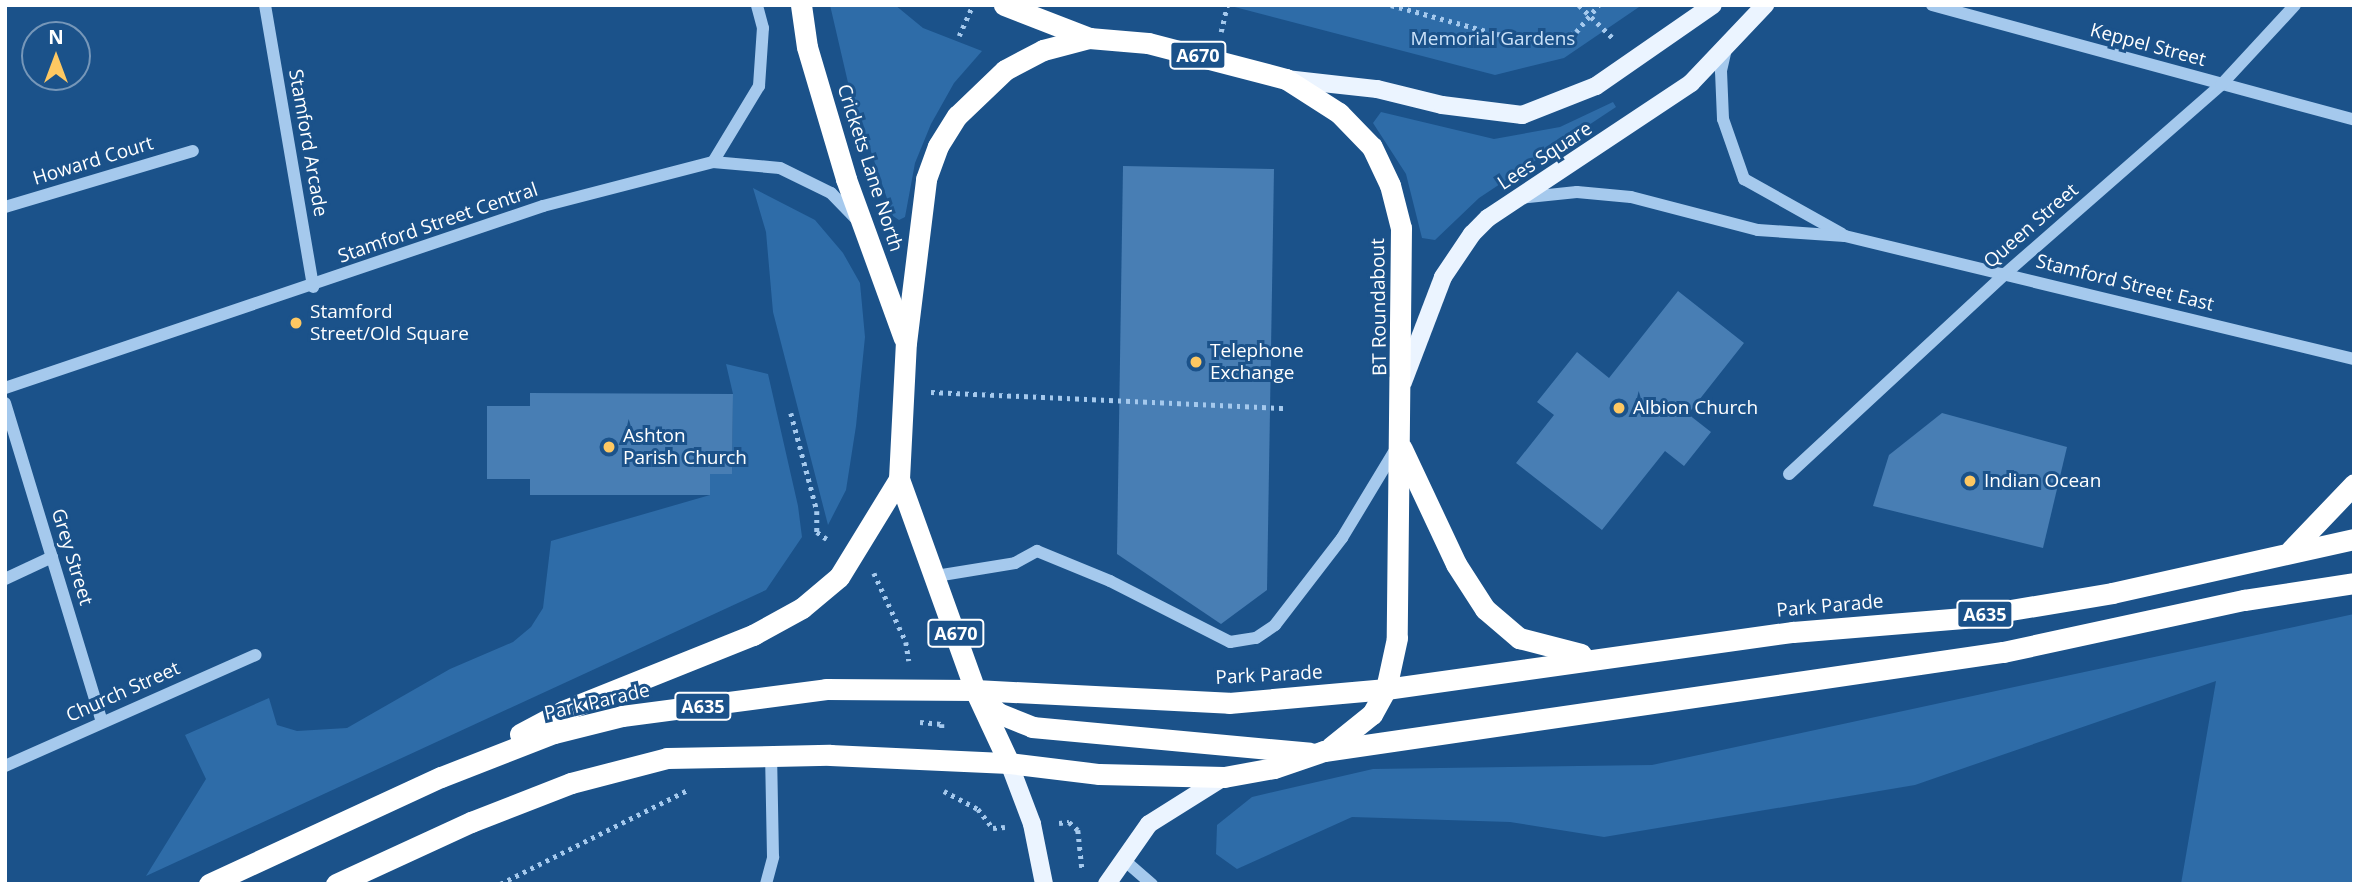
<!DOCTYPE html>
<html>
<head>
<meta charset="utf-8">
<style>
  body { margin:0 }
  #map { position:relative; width:2359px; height:889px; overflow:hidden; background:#1b528a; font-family:"Open Sans",sans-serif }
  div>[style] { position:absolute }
  .green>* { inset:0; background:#2e6ca8 }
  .building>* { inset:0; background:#487eb4 }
  .path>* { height:4.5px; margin-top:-2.25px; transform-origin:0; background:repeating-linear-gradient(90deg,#a5c9ed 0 3.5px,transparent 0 8.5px) }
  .minor>* { height:12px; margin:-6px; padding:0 6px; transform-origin:6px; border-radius:6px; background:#a5c9ed }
  .major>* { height:18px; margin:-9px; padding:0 9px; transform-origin:9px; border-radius:9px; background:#ebf4ff }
  .highway>* { height:21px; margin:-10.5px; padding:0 10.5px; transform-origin:10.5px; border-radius:10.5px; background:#fff }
  .dots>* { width:19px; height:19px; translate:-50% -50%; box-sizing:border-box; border:4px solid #1b528a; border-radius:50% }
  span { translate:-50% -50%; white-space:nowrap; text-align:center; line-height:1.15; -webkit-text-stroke:6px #1b528a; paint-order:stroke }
  .shield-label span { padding:2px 5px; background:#1b528a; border:2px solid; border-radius:5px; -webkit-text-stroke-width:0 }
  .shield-label { font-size:18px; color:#fff; font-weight:700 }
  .park-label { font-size:19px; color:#cbe2f9 }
  .street-label { font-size:19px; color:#fff }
  .poi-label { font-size:19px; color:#fff }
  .left { translate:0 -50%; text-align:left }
  .frame { position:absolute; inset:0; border:7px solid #fff; pointer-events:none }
  .north { position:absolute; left:21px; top:21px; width:70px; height:70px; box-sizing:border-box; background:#1b528a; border:2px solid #7697b9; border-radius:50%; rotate:0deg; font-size:19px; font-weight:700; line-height:28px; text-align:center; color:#fff }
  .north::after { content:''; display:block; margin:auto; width:24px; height:32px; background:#fec862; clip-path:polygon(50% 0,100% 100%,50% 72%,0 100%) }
</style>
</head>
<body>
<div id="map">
  <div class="green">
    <div style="clip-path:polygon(830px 5px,895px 5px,923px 28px,982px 51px,954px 83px,931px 124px,915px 163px,905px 217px,899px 220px,893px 216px,849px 87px)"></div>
    <div style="clip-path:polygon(1227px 5px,1642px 5px,1564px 58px,1495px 75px)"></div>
    <div style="clip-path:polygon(1613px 102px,1616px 107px,1479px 198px,1435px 240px,1422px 238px,1406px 174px,1373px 123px,1381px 112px,1494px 139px,1560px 127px)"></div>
    <div style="clip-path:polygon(753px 188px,815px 220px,843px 253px,860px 283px,865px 337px,856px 426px,846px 490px,828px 525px,773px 312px,766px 232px)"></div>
    <div style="clip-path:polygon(726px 364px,768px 374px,798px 506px,802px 537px,766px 590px,146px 876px,206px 779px,185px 735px,269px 698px,277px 725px,297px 731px,347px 728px,450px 669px,513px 642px,531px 627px,543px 608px,551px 541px,710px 495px,710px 474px,732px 473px,733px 394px)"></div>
    <div style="clip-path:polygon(2354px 614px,2354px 884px,2181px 884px,2216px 681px,1915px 785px,1604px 837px,1510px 822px,1352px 817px,1237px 869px,1216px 854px,1217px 825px,1252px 797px,1373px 769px,1652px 765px)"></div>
  </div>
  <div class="building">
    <div style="clip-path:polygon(1123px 166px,1274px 169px,1267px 590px,1221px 624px,1117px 554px)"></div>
    <div style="clip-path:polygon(1678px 291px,1744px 343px,1688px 414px,1711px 432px,1684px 466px,1665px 451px,1602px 530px,1516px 463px,1554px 415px,1537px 402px,1577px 352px,1609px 378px)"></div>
    <div style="clip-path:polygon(530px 393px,733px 394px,732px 474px,710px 474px,710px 495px,530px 495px,530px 479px,487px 479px,487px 406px,530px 406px)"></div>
    <div style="clip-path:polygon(1942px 413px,2067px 447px,2043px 548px,1873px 506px,1889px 455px)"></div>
  </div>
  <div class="path">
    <div style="left:1391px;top:5px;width:110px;rotate:15.3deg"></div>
    <div style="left:1497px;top:34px;width:57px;rotate:7deg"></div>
    <div style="left:1554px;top:41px;width:24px;rotate:-22deg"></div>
    <div style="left:1576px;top:32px;width:35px;rotate:-50deg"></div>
    <div style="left:1579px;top:5px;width:49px;rotate:44.2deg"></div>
    <div style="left:1221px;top:32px;width:28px;rotate:-77deg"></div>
    <div style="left:959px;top:36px;width:34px;rotate:-66deg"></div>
    <div style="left:931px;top:392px;width:356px;rotate:2.6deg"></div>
    <div style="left:791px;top:413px;width:101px;rotate:75.1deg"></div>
    <div style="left:817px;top:511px;width:21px;rotate:90deg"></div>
    <div style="left:817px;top:532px;width:12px;rotate:35deg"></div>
    <div style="left:874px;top:573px;width:76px;rotate:65.1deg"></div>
    <div style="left:906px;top:642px;width:19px;rotate:81deg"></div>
    <div style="left:920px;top:722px;width:22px;rotate:5deg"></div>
    <div style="left:942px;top:724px;width:8px;rotate:90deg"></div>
    <div style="left:944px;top:791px;width:38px;rotate:28deg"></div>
    <div style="left:978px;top:809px;width:24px;rotate:52deg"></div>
    <div style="left:993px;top:828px;width:12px;rotate:-5deg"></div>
    <div style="left:1059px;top:823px;width:10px;rotate:-6deg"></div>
    <div style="left:1069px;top:822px;width:12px;rotate:42deg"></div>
    <div style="left:1078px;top:830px;width:39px;rotate:84deg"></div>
    <div style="left:500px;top:884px;width:212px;rotate:-26.6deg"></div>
  </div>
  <div class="minor">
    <div style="left:265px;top:5px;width:286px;rotate:80.3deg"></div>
    <div style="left:1932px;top:5px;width:437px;rotate:15.2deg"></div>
    <div style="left:1726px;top:49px;width:23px;rotate:103deg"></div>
    <div style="left:1721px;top:71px;width:48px;rotate:87.6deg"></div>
    <div style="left:1723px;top:119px;width:64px;rotate:70.7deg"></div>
    <div style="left:1744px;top:179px;width:112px;rotate:29.3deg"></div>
    <div style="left:713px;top:162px;width:89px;rotate:-58.8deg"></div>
    <div style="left:759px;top:86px;width:58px;rotate:-86.1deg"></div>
    <div style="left:763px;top:28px;width:24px;rotate:-105deg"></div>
    <div style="left:1520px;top:198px;width:57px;rotate:-6deg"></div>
    <div style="left:1577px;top:192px;width:54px;rotate:5.3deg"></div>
    <div style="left:1631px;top:197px;width:131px;rotate:14.6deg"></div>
    <div style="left:1758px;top:230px;width:87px;rotate:3.9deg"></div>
    <div style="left:1845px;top:236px;width:524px;rotate:13.59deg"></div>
    <div style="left:5px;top:207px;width:196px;rotate:-16.6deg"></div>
    <div style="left:5px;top:388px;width:568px;rotate:-18.69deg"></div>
    <div style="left:543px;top:206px;width:176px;rotate:-14.5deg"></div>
    <div style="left:713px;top:162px;width:67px;rotate:5.1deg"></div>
    <div style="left:780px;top:168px;width:57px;rotate:26.1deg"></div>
    <div style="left:831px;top:193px;width:36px;rotate:46deg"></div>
    <div style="left:5px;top:403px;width:333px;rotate:73.1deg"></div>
    <div style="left:1789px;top:474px;width:294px;rotate:-42.8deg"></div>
    <div style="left:2005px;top:274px;width:287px;rotate:-41.2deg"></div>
    <div style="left:2221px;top:85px;width:109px;rotate:-47.2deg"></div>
    <div style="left:936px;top:576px;width:80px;rotate:-9.3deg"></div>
    <div style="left:1015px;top:563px;width:25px;rotate:-29deg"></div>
    <div style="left:1037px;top:551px;width:79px;rotate:22.3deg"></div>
    <div style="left:1110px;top:581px;width:135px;rotate:26.9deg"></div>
    <div style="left:1230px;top:642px;width:26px;rotate:-9deg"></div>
    <div style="left:1256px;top:638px;width:23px;rotate:-34deg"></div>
    <div style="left:1275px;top:625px;width:110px;rotate:-52.4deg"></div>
    <div style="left:1342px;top:538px;width:106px;rotate:-58.9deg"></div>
    <div style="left:5px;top:579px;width:52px;rotate:-25.1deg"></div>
    <div style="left:5px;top:766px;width:274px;rotate:-23.9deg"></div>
    <div style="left:1124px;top:860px;width:37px;rotate:41deg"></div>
    <div style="left:766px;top:884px;width:28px;rotate:-75deg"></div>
    <div style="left:773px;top:857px;width:103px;rotate:-91.1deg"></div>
  </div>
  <div class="major">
    <div style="left:1286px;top:79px;width:92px;rotate:6.3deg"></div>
    <div style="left:1377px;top:89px;width:67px;rotate:13.8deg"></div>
    <div style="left:1442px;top:105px;width:81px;rotate:7.1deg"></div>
    <div style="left:1522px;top:115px;width:79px;rotate:-21.4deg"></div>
    <div style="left:1596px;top:86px;width:142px;rotate:-34.7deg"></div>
    <div style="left:1403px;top:382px;width:112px;rotate:-69.1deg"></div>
    <div style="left:1443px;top:277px;width:52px;rotate:-56deg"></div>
    <div style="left:1472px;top:234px;width:23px;rotate:-45deg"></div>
    <div style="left:1488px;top:218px;width:244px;rotate:-33.6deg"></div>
    <div style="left:1691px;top:83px;width:108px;rotate:-46.5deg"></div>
    <div style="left:1009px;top:763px;width:65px;rotate:69.3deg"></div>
    <div style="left:1032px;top:824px;width:61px;rotate:78.7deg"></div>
    <div style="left:1107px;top:884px;width:73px;rotate:-55deg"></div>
    <div style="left:1149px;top:824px;width:89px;rotate:-32.1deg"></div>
  </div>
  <div class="highway">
    <div style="left:801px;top:5px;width:42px;rotate:81.9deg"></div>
    <div style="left:807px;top:47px;width:138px;rotate:73.5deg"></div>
    <div style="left:846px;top:179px;width:169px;rotate:70deg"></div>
    <div style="left:1004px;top:5px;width:91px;rotate:21.2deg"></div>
    <div style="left:1402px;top:449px;width:127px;rotate:64.8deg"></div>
    <div style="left:1456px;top:564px;width:54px;rotate:57.2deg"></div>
    <div style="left:1485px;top:609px;width:45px;rotate:40.5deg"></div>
    <div style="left:1519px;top:638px;width:64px;rotate:14.5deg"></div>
    <div style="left:2291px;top:550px;width:91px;rotate:-46.3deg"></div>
    <div style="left:982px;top:698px;width:22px;rotate:43deg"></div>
    <div style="left:998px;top:713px;width:37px;rotate:22deg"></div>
    <div style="left:1032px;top:727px;width:279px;rotate:5.3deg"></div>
    <div style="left:520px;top:734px;width:49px;rotate:-28.1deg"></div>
    <div style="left:563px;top:711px;width:205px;rotate:-21.8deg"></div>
    <div style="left:753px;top:635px;width:56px;rotate:-28.9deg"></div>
    <div style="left:802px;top:608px;width:48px;rotate:-40deg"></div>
    <div style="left:839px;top:577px;width:115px;rotate:-58.5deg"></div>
    <div style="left:1009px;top:763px;width:81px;rotate:-115deg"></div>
    <div style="left:975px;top:690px;width:224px;rotate:-109.8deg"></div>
    <div style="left:899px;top:479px;width:136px;rotate:-87.1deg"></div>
    <div style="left:906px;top:343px;width:165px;rotate:-83deg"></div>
    <div style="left:926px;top:179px;width:35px;rotate:-70deg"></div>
    <div style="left:938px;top:146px;width:36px;rotate:-58deg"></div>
    <div style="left:957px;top:116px;width:66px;rotate:-43.8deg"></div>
    <div style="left:1005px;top:70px;width:43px;rotate:-27.8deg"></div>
    <div style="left:1043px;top:50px;width:48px;rotate:-14.6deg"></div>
    <div style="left:1089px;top:38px;width:59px;rotate:4.8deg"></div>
    <div style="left:1148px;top:43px;width:143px;rotate:14.6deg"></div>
    <div style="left:1286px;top:79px;width:63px;rotate:32.7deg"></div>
    <div style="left:1339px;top:113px;width:47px;rotate:45.9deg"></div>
    <div style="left:1372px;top:147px;width:42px;rotate:64.7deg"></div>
    <div style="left:1390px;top:185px;width:44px;rotate:75.7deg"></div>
    <div style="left:1401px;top:228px;width:410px;rotate:90.6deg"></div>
    <div style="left:1397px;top:638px;width:52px;rotate:102.2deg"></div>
    <div style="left:1386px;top:689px;width:29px;rotate:119deg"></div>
    <div style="left:1372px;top:714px;width:53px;rotate:141.2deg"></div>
    <div style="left:209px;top:884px;width:255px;rotate:-24.8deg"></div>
    <div style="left:441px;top:777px;width:121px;rotate:-21.3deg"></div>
    <div style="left:554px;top:733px;width:70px;rotate:-14deg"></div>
    <div style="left:622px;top:716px;width:206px;rotate:-7.5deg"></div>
    <div style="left:826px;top:689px;width:149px;rotate:0.4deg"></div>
    <div style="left:975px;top:690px;width:254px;rotate:2.9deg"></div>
    <div style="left:1229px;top:703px;width:158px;rotate:-5.1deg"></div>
    <div style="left:1386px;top:689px;width:411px;rotate:-8deg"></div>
    <div style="left:1793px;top:632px;width:171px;rotate:-4.7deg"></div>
    <div style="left:1963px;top:618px;width:151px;rotate:-9.5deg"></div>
    <div style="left:2112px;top:593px;width:248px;rotate:-12.6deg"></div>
    <div style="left:336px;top:884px;width:149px;rotate:-24.7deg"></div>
    <div style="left:471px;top:822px;width:107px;rotate:-21.3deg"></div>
    <div style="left:571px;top:783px;width:99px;rotate:-14.6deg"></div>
    <div style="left:667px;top:758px;width:163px;rotate:-1.1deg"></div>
    <div style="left:830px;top:755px;width:179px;rotate:2.6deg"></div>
    <div style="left:1009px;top:763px;width:91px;rotate:7deg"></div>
    <div style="left:1099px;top:774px;width:125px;rotate:1.4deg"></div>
    <div style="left:1224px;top:777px;width:51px;rotate:-10.2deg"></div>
    <div style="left:1274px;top:768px;width:53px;rotate:-18.8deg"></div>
    <div style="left:1324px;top:751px;width:686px;rotate:-8.3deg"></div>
    <div style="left:2003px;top:652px;width:247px;rotate:-12.2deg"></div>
    <div style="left:2244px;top:600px;width:111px;rotate:-8.8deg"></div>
  </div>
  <div class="dots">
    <div style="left:296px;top:323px;background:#fec862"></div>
    <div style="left:1196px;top:362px;background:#fec862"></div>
    <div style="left:1619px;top:408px;background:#fec862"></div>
    <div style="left:609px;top:447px;background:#fec862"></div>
    <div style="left:1970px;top:481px;background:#fec862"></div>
  </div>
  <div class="shield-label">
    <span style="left:1198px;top:55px">A670</span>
    <span style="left:1985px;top:614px">A635</span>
    <span style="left:956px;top:633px">A670</span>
    <span style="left:703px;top:706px">A635</span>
  </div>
  <div class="park-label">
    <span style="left:1493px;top:39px">Memorial Gardens</span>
  </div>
  <div class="street-label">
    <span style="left:2148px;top:45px;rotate:15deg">Keppel Street</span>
    <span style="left:308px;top:143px;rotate:80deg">Stamford Arcade</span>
    <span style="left:1545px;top:156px;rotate:-33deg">Lees Square</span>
    <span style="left:93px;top:161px;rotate:-17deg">Howard Court</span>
    <span style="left:870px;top:168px;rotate:72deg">Crickets Lane North</span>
    <span style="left:438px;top:223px;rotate:-19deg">Stamford Street Central</span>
    <span style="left:2031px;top:226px;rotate:-41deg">Queen Street</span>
    <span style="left:2125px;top:283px;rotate:14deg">Stamford Street East</span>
    <span style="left:1379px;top:307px;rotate:-91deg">BT Roundabout</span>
    <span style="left:72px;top:557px;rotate:73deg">Grey Street</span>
    <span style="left:1830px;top:606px;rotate:-5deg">Park Parade</span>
    <span style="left:1269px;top:675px;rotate:-3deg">Park Parade</span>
    <span style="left:123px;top:692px;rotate:-24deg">Church Street</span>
    <span style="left:597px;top:702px;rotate:-13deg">Park Parade</span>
  </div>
  <div class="poi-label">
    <span class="left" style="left:310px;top:323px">Stamford<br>Street/Old Square</span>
    <span class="left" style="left:1210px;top:362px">Telephone<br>Exchange</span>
    <span class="left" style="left:1633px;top:408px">Albion Church</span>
    <span class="left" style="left:623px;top:447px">Ashton<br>Parish Church</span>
    <span class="left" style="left:1984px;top:481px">Indian Ocean</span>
  </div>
  <div class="frame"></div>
  <div class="north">N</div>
</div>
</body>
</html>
